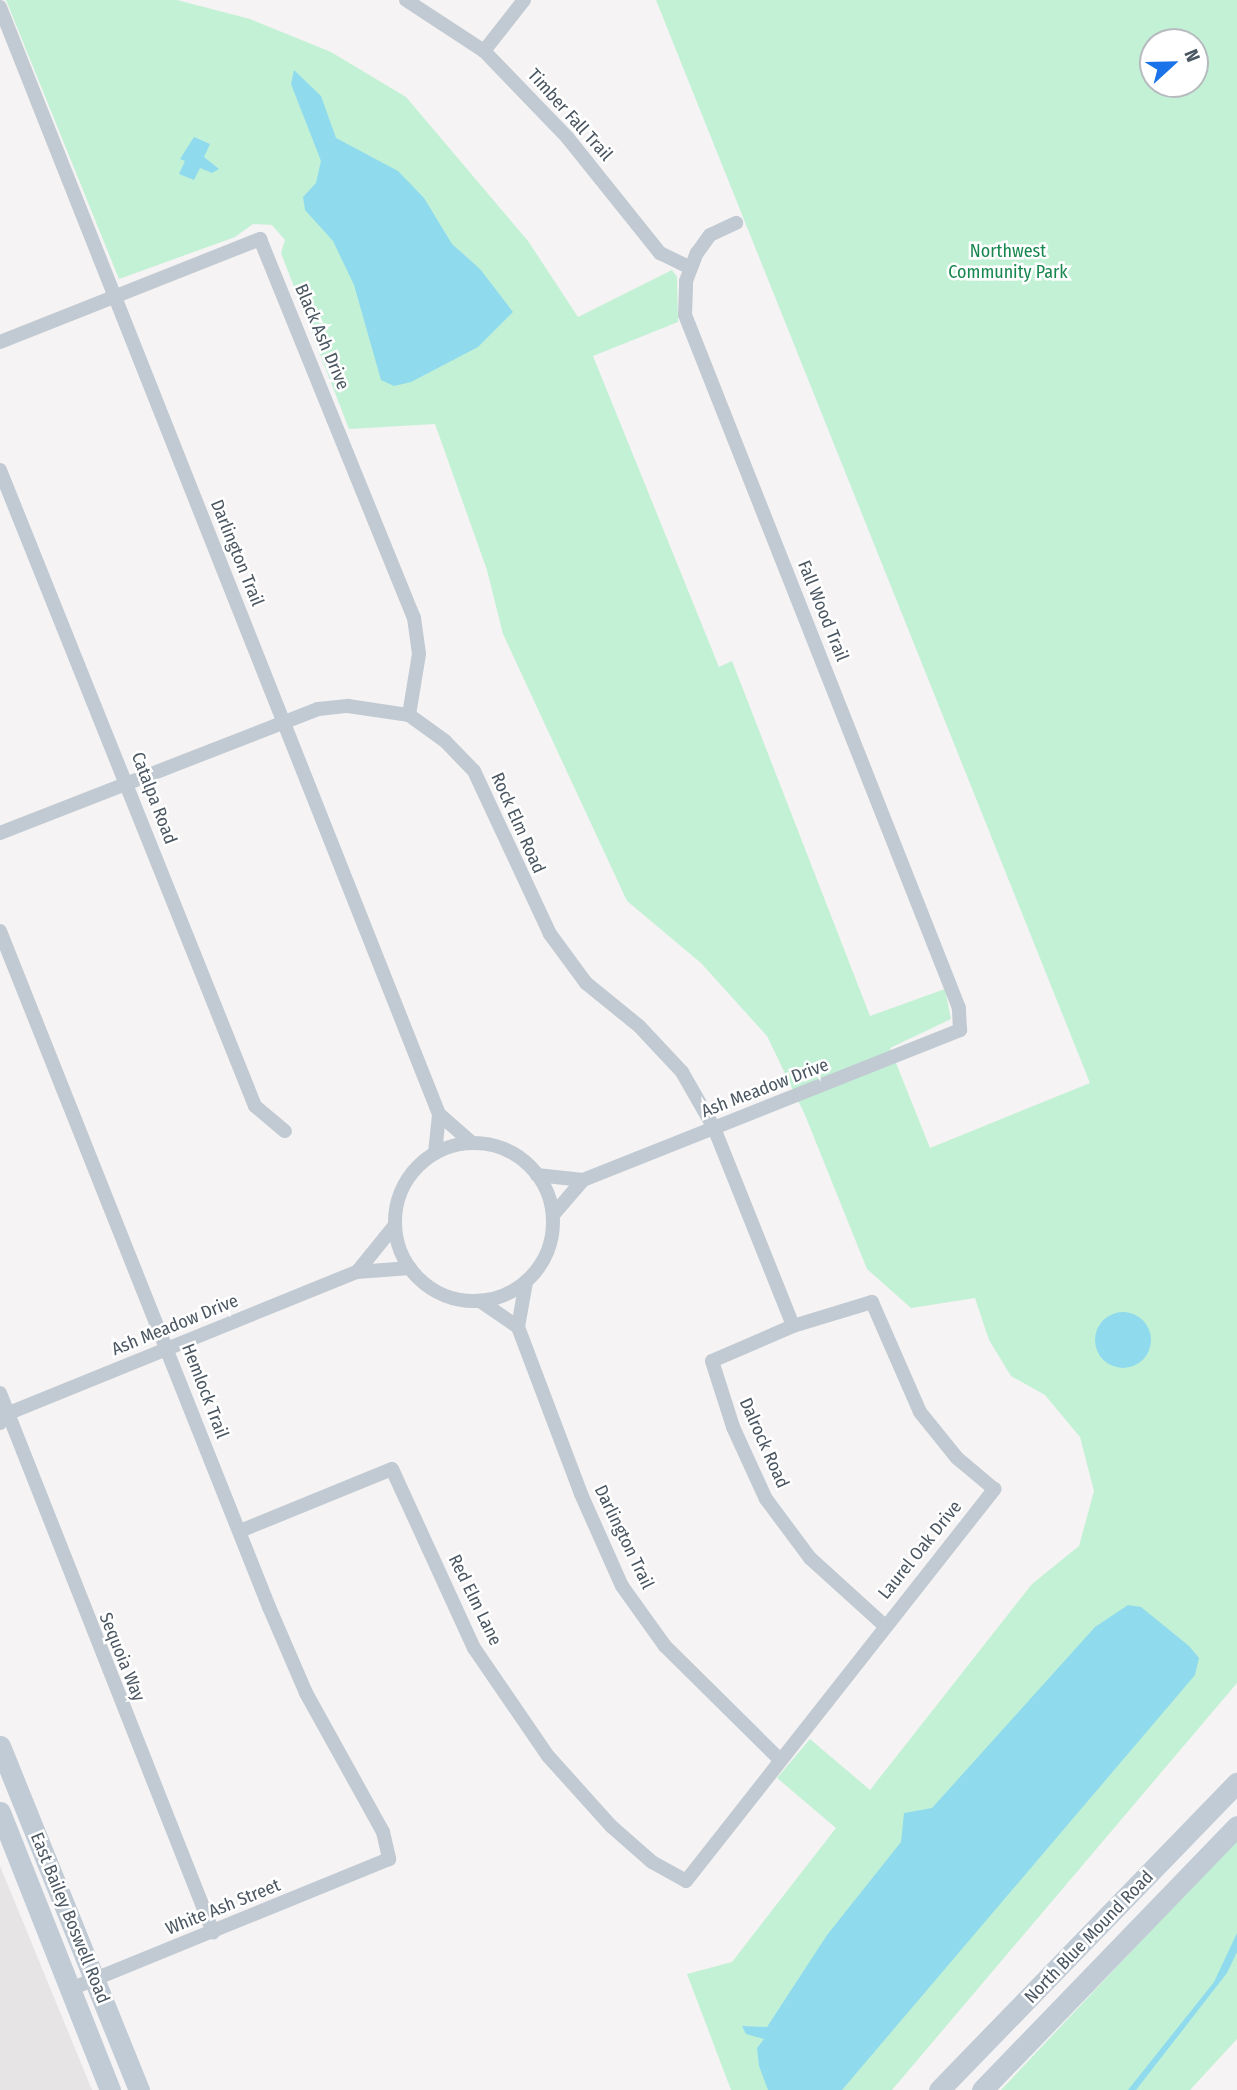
<!DOCTYPE html>
<html>
<head>
<meta charset="utf-8">
<style>
  body { margin:0 }
  #map { position:relative; width:1237px; height:2090px; overflow:hidden; background:#f5f3f3; font-family:"Fira Sans Condensed",sans-serif }
  div>[style] { position:absolute }
  .education>* { inset:0; background:#e6e4e5 }
  .green>* { inset:0; background:#c3f1d5 }
  .water>* { inset:0; background:#90daee }
  .round { border-radius:50% }
  .street>* { height:14px; margin:-7px; padding:0 7px; transform-origin:7px; border-radius:7px; background:#c1cad2 }
  .street>.ring { margin:-7px; padding:0; box-sizing:content-box; background:none; border:14px solid #c1cad2; border-radius:50% }
  .secondary>* { height:21px; margin:-10.5px; padding:0 10.5px; transform-origin:10.5px; border-radius:10.5px; background:#c1cbd6 }
  span { translate:-50% -50%; white-space:nowrap; text-align:center; line-height:1.15; -webkit-text-stroke:5px #fff; paint-order:stroke }
  .street-label { font-size:18px; color:#4a5661 }
  .park-label { font-size:18px; color:#17864f }
  .north { position:absolute; left:1139px; top:28px; width:70px; height:70px; box-sizing:border-box; background:#fff; border:2px solid #b7bbc0; border-radius:50%; rotate:68deg; font-size:19px; font-weight:700; line-height:28px; text-align:center; color:#4a5661 }
  .north::after { content:''; display:block; margin:auto; width:24px; height:32px; background:#1a73e8; clip-path:polygon(50% 0,100% 100%,50% 72%,0 100%) }
</style>
</head>
<body>
<div id="map">
  <div class="education">
    <div style="clip-path:polygon(0 1866px,92px 2090px,0 2090px)"></div>
  </div>
  <div class="green">
    <div style="clip-path:polygon(evenodd,6px 0,177px 0,250px 19px,331px 52px,406px 97px,528px 241px,578px 317px,672px 270px,677px 277px,678px 322px,593px 356px,719px 667px,732px 661px,870px 1016px,945px 989px,951px 1019px,890px 1048px,930px 1148px,1090px 1083px,656px 0,1237px 0,1237px 1683px,892px 2090px,731px 2090px,687px 1974px,732px 1962px,836px 1828px,777px 1778px,810px 1739px,870px 1790px,1032px 1584px,1079px 1546px,1094px 1491px,1080px 1437px,1045px 1395px,1011px 1376px,989px 1340px,975px 1298px,911px 1308px,867px 1269px,805px 1115px,767px 1036px,701px 963px,627px 901px,503px 634px,487px 570px,435px 424px,349px 429px,281px 253px,285px 240px,272px 225px,253px 224px,235px 237px,119px 279px,6px 0,1153px 42px,1195px 42px,1195px 84px,1153px 84px,1153px 42px)"></div>
    <div style="clip-path:polygon(1237px 1839px,1237px 2039px,1190px 2090px,1001px 2090px)"></div>
  </div>
  <div class="water">
    <div style="clip-path:polygon(294px 70px,321px 96px,336px 138px,398px 171px,424px 198px,452px 244px,480px 269px,513px 312px,478px 347px,411px 382px,394px 386px,381px 380px,354px 285px,333px 241px,305px 210px,303px 197px,316px 183px,321px 161px,291px 84px)"></div>
    <div style="clip-path:polygon(194px 137px,210px 144px,204px 157px,219px 169px,212px 173px,200px 168px,194px 180px,179px 174px,185px 161px,180px 159px)"></div>
    <div class="round" style="left:1095px;top:1312px;width:56px;height:56px"></div>
    <div style="clip-path:polygon(1128px 1605px,1141px 1607px,1189px 1646px,1199px 1658px,1195px 1675px,842px 2090px,768px 2090px,759px 2066px,757px 2048px,764px 2039px,746px 2034px,742px 2026px,767px 2027px,827px 1935px,901px 1842px,904px 1813px,932px 1808px,1095px 1627px)"></div>
    <div style="clip-path:polygon(1237px 1933px,1237px 1952px,1227px 1973px,1136px 2090px,1128px 2090px,1214px 1982px)"></div>
  </div>
  <div class="street">
    <div style="left:406px;top:0;width:93px;rotate:33.2deg"></div>
    <div style="left:484px;top:51px;width:120px;rotate:46deg"></div>
    <div style="left:567px;top:137px;width:149px;rotate:51.3deg"></div>
    <div style="left:660px;top:253px;width:34px;rotate:26deg"></div>
    <div style="left:0;top:7px;width:1191px;rotate:68.37deg"></div>
    <div style="left:439px;top:1114px;width:44px;rotate:41.3deg"></div>
    <div style="left:484px;top:51px;width:65px;rotate:-51.9deg"></div>
    <div style="left:0;top:342px;width:280px;rotate:-21.6deg"></div>
    <div style="left:260px;top:239px;width:409px;rotate:67.9deg"></div>
    <div style="left:414px;top:618px;width:36px;rotate:82deg"></div>
    <div style="left:419px;top:654px;width:62px;rotate:99.3deg"></div>
    <div style="left:0;top:470px;width:685px;rotate:68.15deg"></div>
    <div style="left:255px;top:1106px;width:39px;rotate:40deg"></div>
    <div style="left:0;top:833px;width:341px;rotate:-21.3deg"></div>
    <div style="left:318px;top:709px;width:30px;rotate:-6deg"></div>
    <div style="left:348px;top:706px;width:62px;rotate:8.4deg"></div>
    <div style="left:409px;top:715px;width:44px;rotate:35.8deg"></div>
    <div style="left:445px;top:741px;width:42px;rotate:46deg"></div>
    <div style="left:474px;top:771px;width:180px;rotate:65deg"></div>
    <div style="left:550px;top:934px;width:61px;rotate:53.7deg"></div>
    <div style="left:586px;top:983px;width:68px;rotate:39.1deg"></div>
    <div style="left:639px;top:1026px;width:63px;rotate:46.9deg"></div>
    <div style="left:682px;top:1072px;width:64px;rotate:60.3deg"></div>
    <div style="left:714px;top:1128px;width:213px;rotate:68.2deg"></div>
    <div style="left:0;top:931px;width:728px;rotate:68.3deg"></div>
    <div style="left:269px;top:1607px;width:94px;rotate:66.7deg"></div>
    <div style="left:306px;top:1693px;width:159px;rotate:61deg"></div>
    <div style="left:383px;top:1832px;width:28px;rotate:77deg"></div>
    <div style="left:389px;top:1859px;width:344px;rotate:157.8deg"></div>
    <div class="ring" style="left:395px;top:1143px;width:144px;height:144px"></div>
    <div style="left:435px;top:1153px;width:39px;rotate:-84deg"></div>
    <div style="left:537px;top:1175px;width:46px;rotate:6.2deg"></div>
    <div style="left:553px;top:1215px;width:46px;rotate:-49.4deg"></div>
    <div style="left:583px;top:1180px;width:406px;rotate:-21.7deg"></div>
    <div style="left:960px;top:1030px;width:22px;rotate:-93deg"></div>
    <div style="left:959px;top:1008px;width:745px;rotate:-111.57deg"></div>
    <div style="left:685px;top:315px;width:34px;rotate:-88deg"></div>
    <div style="left:686px;top:281px;width:30px;rotate:-69deg"></div>
    <div style="left:697px;top:253px;width:22px;rotate:-54deg"></div>
    <div style="left:710px;top:235px;width:29px;rotate:-25deg"></div>
    <div style="left:357px;top:1272px;width:60px;rotate:-51deg"></div>
    <div style="left:526px;top:1282px;width:46px;rotate:100.1deg"></div>
    <div style="left:518px;top:1327px;width:178px;rotate:69.3deg"></div>
    <div style="left:581px;top:1494px;width:101px;rotate:66deg"></div>
    <div style="left:622px;top:1586px;width:74px;rotate:54.4deg"></div>
    <div style="left:665px;top:1646px;width:162px;rotate:44.7deg"></div>
    <div style="left:480px;top:1301px;width:46px;rotate:34.4deg"></div>
    <div style="left:0;top:1393px;width:580px;rotate:68.44deg"></div>
    <div style="left:0;top:1423px;width:13px;rotate:-48deg"></div>
    <div style="left:9px;top:1413px;width:375px;rotate:-22.1deg"></div>
    <div style="left:357px;top:1272px;width:53px;rotate:-4.3deg"></div>
    <div style="left:240px;top:1531px;width:164px;rotate:-22.2deg"></div>
    <div style="left:392px;top:1469px;width:197px;rotate:65.4deg"></div>
    <div style="left:474px;top:1648px;width:131px;rotate:55.6deg"></div>
    <div style="left:548px;top:1756px;width:94px;rotate:48deg"></div>
    <div style="left:611px;top:1826px;width:55px;rotate:41.3deg"></div>
    <div style="left:652px;top:1862px;width:39px;rotate:29deg"></div>
    <div style="left:686px;top:1881px;width:499px;rotate:-51.8deg"></div>
    <div style="left:994px;top:1489px;width:48px;rotate:-140deg"></div>
    <div style="left:957px;top:1458px;width:59px;rotate:-128.8deg"></div>
    <div style="left:920px;top:1412px;width:120px;rotate:-113.6deg"></div>
    <div style="left:872px;top:1302px;width:83px;rotate:163.1deg"></div>
    <div style="left:793px;top:1326px;width:88px;rotate:156.6deg"></div>
    <div style="left:712px;top:1361px;width:69px;rotate:72.3deg"></div>
    <div style="left:733px;top:1427px;width:79px;rotate:65.4deg"></div>
    <div style="left:766px;top:1499px;width:74px;rotate:53.3deg"></div>
    <div style="left:810px;top:1558px;width:101px;rotate:42.2deg"></div>
  </div>
  <div class="secondary">
    <div style="left:0;top:1746px;width:371px;rotate:68deg"></div>
    <div style="left:0;top:1812px;width:299px;rotate:68.4deg"></div>
    <div style="left:939px;top:2090px;width:428px;rotate:-45.9deg"></div>
    <div style="left:982px;top:2090px;width:367px;rotate:-46deg"></div>
  </div>
  <div class="street-label">
    <span style="left:570px;top:115px;rotate:48deg">Timber Fall Trail</span>
    <span style="left:322px;top:337px;rotate:67deg">Black Ash Drive</span>
    <span style="left:237px;top:553px;rotate:68deg">Darlington Trail</span>
    <span style="left:823px;top:611px;rotate:68deg">Fall Wood Trail</span>
    <span style="left:154px;top:798px;rotate:69deg">Catalpa Road</span>
    <span style="left:518px;top:823px;rotate:66deg">Rock Elm Road</span>
    <span style="left:765px;top:1088px;rotate:-21deg">Ash Meadow Drive</span>
    <span style="left:175px;top:1325px;rotate:-22deg">Ash Meadow Drive</span>
    <span style="left:205px;top:1391px;rotate:69deg">Hemlock Trail</span>
    <span style="left:764px;top:1443px;rotate:66deg">Dalrock Road</span>
    <span style="left:624px;top:1537px;rotate:64deg">Darlington Trail</span>
    <span style="left:920px;top:1550px;rotate:-51deg">Laurel Oak Drive</span>
    <span style="left:475px;top:1600px;rotate:64deg">Red Elm Lane</span>
    <span style="left:122px;top:1657px;rotate:68deg">Sequoia Way</span>
    <span style="left:223px;top:1907px;rotate:-22deg">White Ash Street</span>
    <span style="left:70px;top:1918px;rotate:68deg">East Bailey Boswell Road</span>
    <span style="left:1089px;top:1937px;rotate:-46deg">North Blue Mound Road</span>
  </div>
  <div class="park-label">
    <span style="left:1008px;top:262px">Northwest<br>Community Park</span>
  </div>
  <div class="north">N</div>
</div>
</body>
</html>
